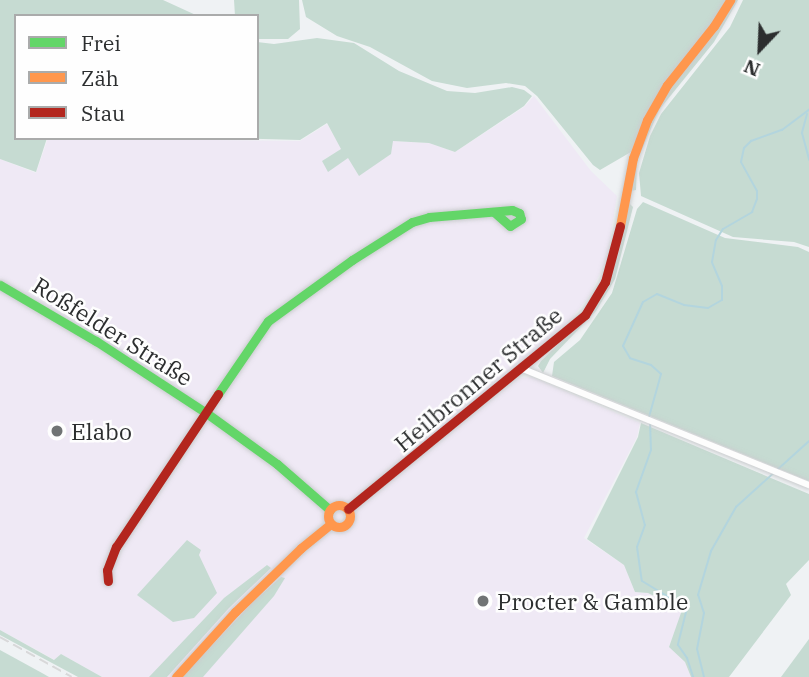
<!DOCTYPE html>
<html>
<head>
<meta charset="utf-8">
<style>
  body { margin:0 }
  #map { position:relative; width:809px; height:677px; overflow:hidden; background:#eff2f4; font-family:"IBM Plex Serif",serif }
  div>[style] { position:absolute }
  .industrial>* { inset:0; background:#efe9f5 }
  .green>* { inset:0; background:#c6dbd2 }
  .stream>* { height:2px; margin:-1px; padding:0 1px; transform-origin:1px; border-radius:1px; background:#b3d5de }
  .roads { filter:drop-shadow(0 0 2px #caccce) drop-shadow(0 0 2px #caccce) }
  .street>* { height:6px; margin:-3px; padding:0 3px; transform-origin:3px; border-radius:3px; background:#fdfdfd }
  .fast>* { height:9px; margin:-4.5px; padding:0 4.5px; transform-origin:4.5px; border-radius:4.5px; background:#63d668 }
  .slow>* { height:9px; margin:-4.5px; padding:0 4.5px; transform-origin:4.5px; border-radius:4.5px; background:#ff974d }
  .slow>.ring { margin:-4.5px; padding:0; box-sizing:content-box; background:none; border:9px solid #ff974d; border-radius:50% }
  .jam>* { height:9px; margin:-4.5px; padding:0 4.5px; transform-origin:4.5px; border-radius:4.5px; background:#b3261e }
  .rail>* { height:2px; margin-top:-1px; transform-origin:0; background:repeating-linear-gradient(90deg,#d8d8d9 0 10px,transparent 0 15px) }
  .dots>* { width:19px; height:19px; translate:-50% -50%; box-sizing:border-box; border:4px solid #fefefe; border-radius:50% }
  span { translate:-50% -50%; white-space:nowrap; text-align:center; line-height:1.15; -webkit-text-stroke:5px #fefefe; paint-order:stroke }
  .street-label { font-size:23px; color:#2c2e2f }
  .poi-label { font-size:23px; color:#2c2e2f }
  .left { translate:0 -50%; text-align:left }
  .legend { position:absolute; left:14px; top:14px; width:245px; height:126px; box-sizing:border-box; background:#fefefe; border:2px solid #aaabab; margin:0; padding:9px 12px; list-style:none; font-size:21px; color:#2c2e2f }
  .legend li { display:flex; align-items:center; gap:14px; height:35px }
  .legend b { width:35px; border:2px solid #aaabab }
  .north { position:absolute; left:725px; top:14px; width:70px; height:70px; -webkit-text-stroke:5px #fefefe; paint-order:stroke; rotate:203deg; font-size:19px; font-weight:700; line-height:28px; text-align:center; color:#2c2e2f }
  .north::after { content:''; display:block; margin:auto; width:24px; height:32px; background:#2c2e2f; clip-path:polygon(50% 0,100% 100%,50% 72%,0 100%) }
</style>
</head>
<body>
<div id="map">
  <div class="industrial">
    <div style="clip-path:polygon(534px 96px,591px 171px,617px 196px,607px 259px,588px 298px,558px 335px,353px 499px,339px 522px,518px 378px,532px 377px,640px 423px,637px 437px,584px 538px,624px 565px,635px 592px,648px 593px,683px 610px,669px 646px,685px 662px,691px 677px,102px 677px,61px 654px,55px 660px,0 630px,0 159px,36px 173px,48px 138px,300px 141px,327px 124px,342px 149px,323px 160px,393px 141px,429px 143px,455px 152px,524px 107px)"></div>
  </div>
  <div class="green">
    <div style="clip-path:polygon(0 0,163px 0,198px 16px,16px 16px,16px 138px,47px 138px,36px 172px,0 159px)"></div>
    <div style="clip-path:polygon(234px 0,299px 0,300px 29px,288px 39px,257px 39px,257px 16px,235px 16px)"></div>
    <div style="clip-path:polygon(302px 0,726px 0,717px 18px,645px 116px,631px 152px,600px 170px,593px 165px,537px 96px,525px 86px,506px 83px,467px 88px,432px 81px,370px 47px,337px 36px,306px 17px)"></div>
    <div style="clip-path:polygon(733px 0,738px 0,714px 42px,659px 110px,637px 161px,636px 190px,630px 191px,634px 164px,646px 129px,669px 89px,715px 33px)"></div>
    <div style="clip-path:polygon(743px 0,809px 0,809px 247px,794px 242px,733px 237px,641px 196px,639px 173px,650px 136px,661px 114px,730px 27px)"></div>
    <div style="clip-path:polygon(317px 38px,354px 43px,399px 71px,447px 91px,475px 93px,512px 87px,524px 90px,532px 96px,524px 106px,455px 152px,429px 143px,393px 141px,391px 154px,359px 176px,348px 158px,328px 172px,322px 161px,341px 149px,327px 123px,300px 140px,225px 138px,257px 138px,257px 42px,274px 44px)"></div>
    <div style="clip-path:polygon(628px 202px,633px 207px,615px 279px,596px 311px,550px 359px,543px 373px,538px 366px,541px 361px,590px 314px,618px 256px)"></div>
    <div style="clip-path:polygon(643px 202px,725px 238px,798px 247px,809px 252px,809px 481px,552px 376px,554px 362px,580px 340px,612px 293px,637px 209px)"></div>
    <div style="clip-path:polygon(641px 423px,809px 494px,809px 560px,786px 584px,791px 595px,729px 677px,691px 677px,685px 662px,669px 647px,682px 610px,648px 593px,635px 592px,624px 565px,587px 539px,638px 437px)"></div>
    <div style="clip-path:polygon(187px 540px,201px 550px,199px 555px,217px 593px,194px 618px,173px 622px,137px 595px)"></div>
    <div style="clip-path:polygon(267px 565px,271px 568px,229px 608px,167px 677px,149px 677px,224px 598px)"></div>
    <div style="clip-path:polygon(281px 577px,285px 578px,274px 596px,203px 677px,182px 677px,254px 601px)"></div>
    <div style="clip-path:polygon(0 630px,54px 660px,61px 654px,102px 677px,78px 677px,0 635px)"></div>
    <div style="clip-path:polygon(809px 639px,809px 677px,781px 677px)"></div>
    <div style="clip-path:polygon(0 650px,42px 673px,49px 677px,0 677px)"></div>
  </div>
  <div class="stream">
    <div style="left:807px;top:114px;width:20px;rotate:105deg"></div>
    <div style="left:802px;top:133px;width:28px;rotate:75deg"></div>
    <div style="left:649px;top:417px;width:45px;rotate:-74.4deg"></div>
    <div style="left:661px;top:374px;width:13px;rotate:-138deg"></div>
    <div style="left:651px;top:365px;width:22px;rotate:-162deg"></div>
    <div style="left:630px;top:358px;width:14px;rotate:-120deg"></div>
    <div style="left:623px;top:346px;width:48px;rotate:-65.6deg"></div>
    <div style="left:643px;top:302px;width:16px;rotate:-30deg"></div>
    <div style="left:657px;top:294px;width:29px;rotate:22deg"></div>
    <div style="left:684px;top:305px;width:24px;rotate:7deg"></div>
    <div style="left:708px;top:308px;width:16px;rotate:-30deg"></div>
    <div style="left:722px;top:300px;width:14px;rotate:-90deg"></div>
    <div style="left:722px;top:286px;width:26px;rotate:-113deg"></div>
    <div style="left:712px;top:262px;width:22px;rotate:-80deg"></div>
    <div style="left:716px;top:240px;width:13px;rotate:-58deg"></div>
    <div style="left:723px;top:229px;width:34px;rotate:-30deg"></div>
    <div style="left:752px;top:212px;width:14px;rotate:-69deg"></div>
    <div style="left:757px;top:199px;width:8px;rotate:-90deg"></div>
    <div style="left:757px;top:191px;width:33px;rotate:-119deg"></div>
    <div style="left:741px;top:162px;width:14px;rotate:-78deg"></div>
    <div style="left:744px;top:148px;width:10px;rotate:-45deg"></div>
    <div style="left:751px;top:141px;width:33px;rotate:-20deg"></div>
    <div style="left:782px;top:130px;width:34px;rotate:-37deg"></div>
    <div style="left:650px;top:422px;width:28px;rotate:88deg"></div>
    <div style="left:651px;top:450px;width:45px;rotate:109.7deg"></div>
    <div style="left:636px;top:492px;width:34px;rotate:75deg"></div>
    <div style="left:645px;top:525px;width:23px;rotate:110deg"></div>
    <div style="left:637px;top:547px;width:34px;rotate:82deg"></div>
    <div style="left:642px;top:581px;width:52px;rotate:31deg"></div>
    <div style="left:687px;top:608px;width:38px;rotate:104deg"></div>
    <div style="left:678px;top:645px;width:16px;rotate:55deg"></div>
    <div style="left:687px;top:658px;width:20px;rotate:72deg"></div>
    <div style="left:704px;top:677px;width:29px;rotate:-104deg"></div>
    <div style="left:697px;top:649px;width:37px;rotate:-79deg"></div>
    <div style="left:704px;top:613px;width:19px;rotate:-108deg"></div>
    <div style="left:698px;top:595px;width:46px;rotate:-73.5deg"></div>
    <div style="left:711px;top:551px;width:51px;rotate:-60.4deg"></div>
    <div style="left:736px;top:507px;width:98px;rotate:-42.1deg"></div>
  </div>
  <div class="roads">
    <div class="street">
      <div style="left:523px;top:369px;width:309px;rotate:22.1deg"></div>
    </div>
    <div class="fast">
      <div style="left:0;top:285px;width:111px;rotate:30.3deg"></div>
      <div style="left:96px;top:341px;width:130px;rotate:33.1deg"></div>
      <div style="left:205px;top:412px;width:89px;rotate:35.8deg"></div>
      <div style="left:277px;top:464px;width:70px;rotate:41deg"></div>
      <div style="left:218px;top:394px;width:88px;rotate:-55.6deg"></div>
      <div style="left:268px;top:321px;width:104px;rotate:-36deg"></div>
      <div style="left:352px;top:260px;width:71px;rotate:-32.3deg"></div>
      <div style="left:412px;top:222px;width:18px;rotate:-16deg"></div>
      <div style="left:429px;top:217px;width:83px;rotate:-4.8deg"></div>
      <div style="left:512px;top:210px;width:8px;rotate:23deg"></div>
      <div style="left:519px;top:213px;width:6px;rotate:72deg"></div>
      <div style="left:521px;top:219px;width:13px;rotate:148deg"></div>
      <div style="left:510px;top:226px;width:21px;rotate:-139deg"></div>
    </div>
    <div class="slow">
      <div style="left:620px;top:226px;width:69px;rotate:-79.2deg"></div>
      <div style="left:633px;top:158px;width:40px;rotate:-69.8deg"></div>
      <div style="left:647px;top:120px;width:40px;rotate:-60.3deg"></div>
      <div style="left:667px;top:85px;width:75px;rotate:-51.5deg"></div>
      <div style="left:714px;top:26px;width:31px;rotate:-58deg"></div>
      <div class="ring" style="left:328px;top:505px;width:13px;height:13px"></div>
      <div style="left:176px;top:677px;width:88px;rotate:-47.8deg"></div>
      <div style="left:235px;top:612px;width:92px;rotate:-44.1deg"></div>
      <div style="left:301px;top:548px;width:38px;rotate:-39deg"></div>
    </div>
    <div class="jam">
      <div style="left:348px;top:509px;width:306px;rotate:-39.3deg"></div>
      <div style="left:585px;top:315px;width:39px;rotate:-59deg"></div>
      <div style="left:605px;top:282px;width:58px;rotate:-75deg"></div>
      <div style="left:108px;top:581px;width:11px;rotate:-95deg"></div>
      <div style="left:107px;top:570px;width:25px;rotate:-69deg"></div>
      <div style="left:116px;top:547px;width:184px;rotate:-56.3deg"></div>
    </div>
  </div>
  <div class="rail">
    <div style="left:0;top:637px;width:82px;rotate:29.1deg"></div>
  </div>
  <div class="dots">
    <div style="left:57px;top:431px;background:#707374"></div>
    <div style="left:483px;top:601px;background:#707374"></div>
  </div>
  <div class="street-label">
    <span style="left:113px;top:331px;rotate:32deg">Roßfelder Straße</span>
    <span style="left:478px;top:379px;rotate:-40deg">Heilbronner Straße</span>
  </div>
  <div class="poi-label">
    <span class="left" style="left:71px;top:431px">Elabo</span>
    <span class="left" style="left:497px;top:601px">Procter &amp; Gamble</span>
  </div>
  <ul class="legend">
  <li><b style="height:9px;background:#63d668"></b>Frei</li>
  <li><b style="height:9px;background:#ff974d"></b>Zäh</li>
  <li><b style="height:9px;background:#b3261e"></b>Stau</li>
  </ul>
  <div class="north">N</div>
</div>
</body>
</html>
